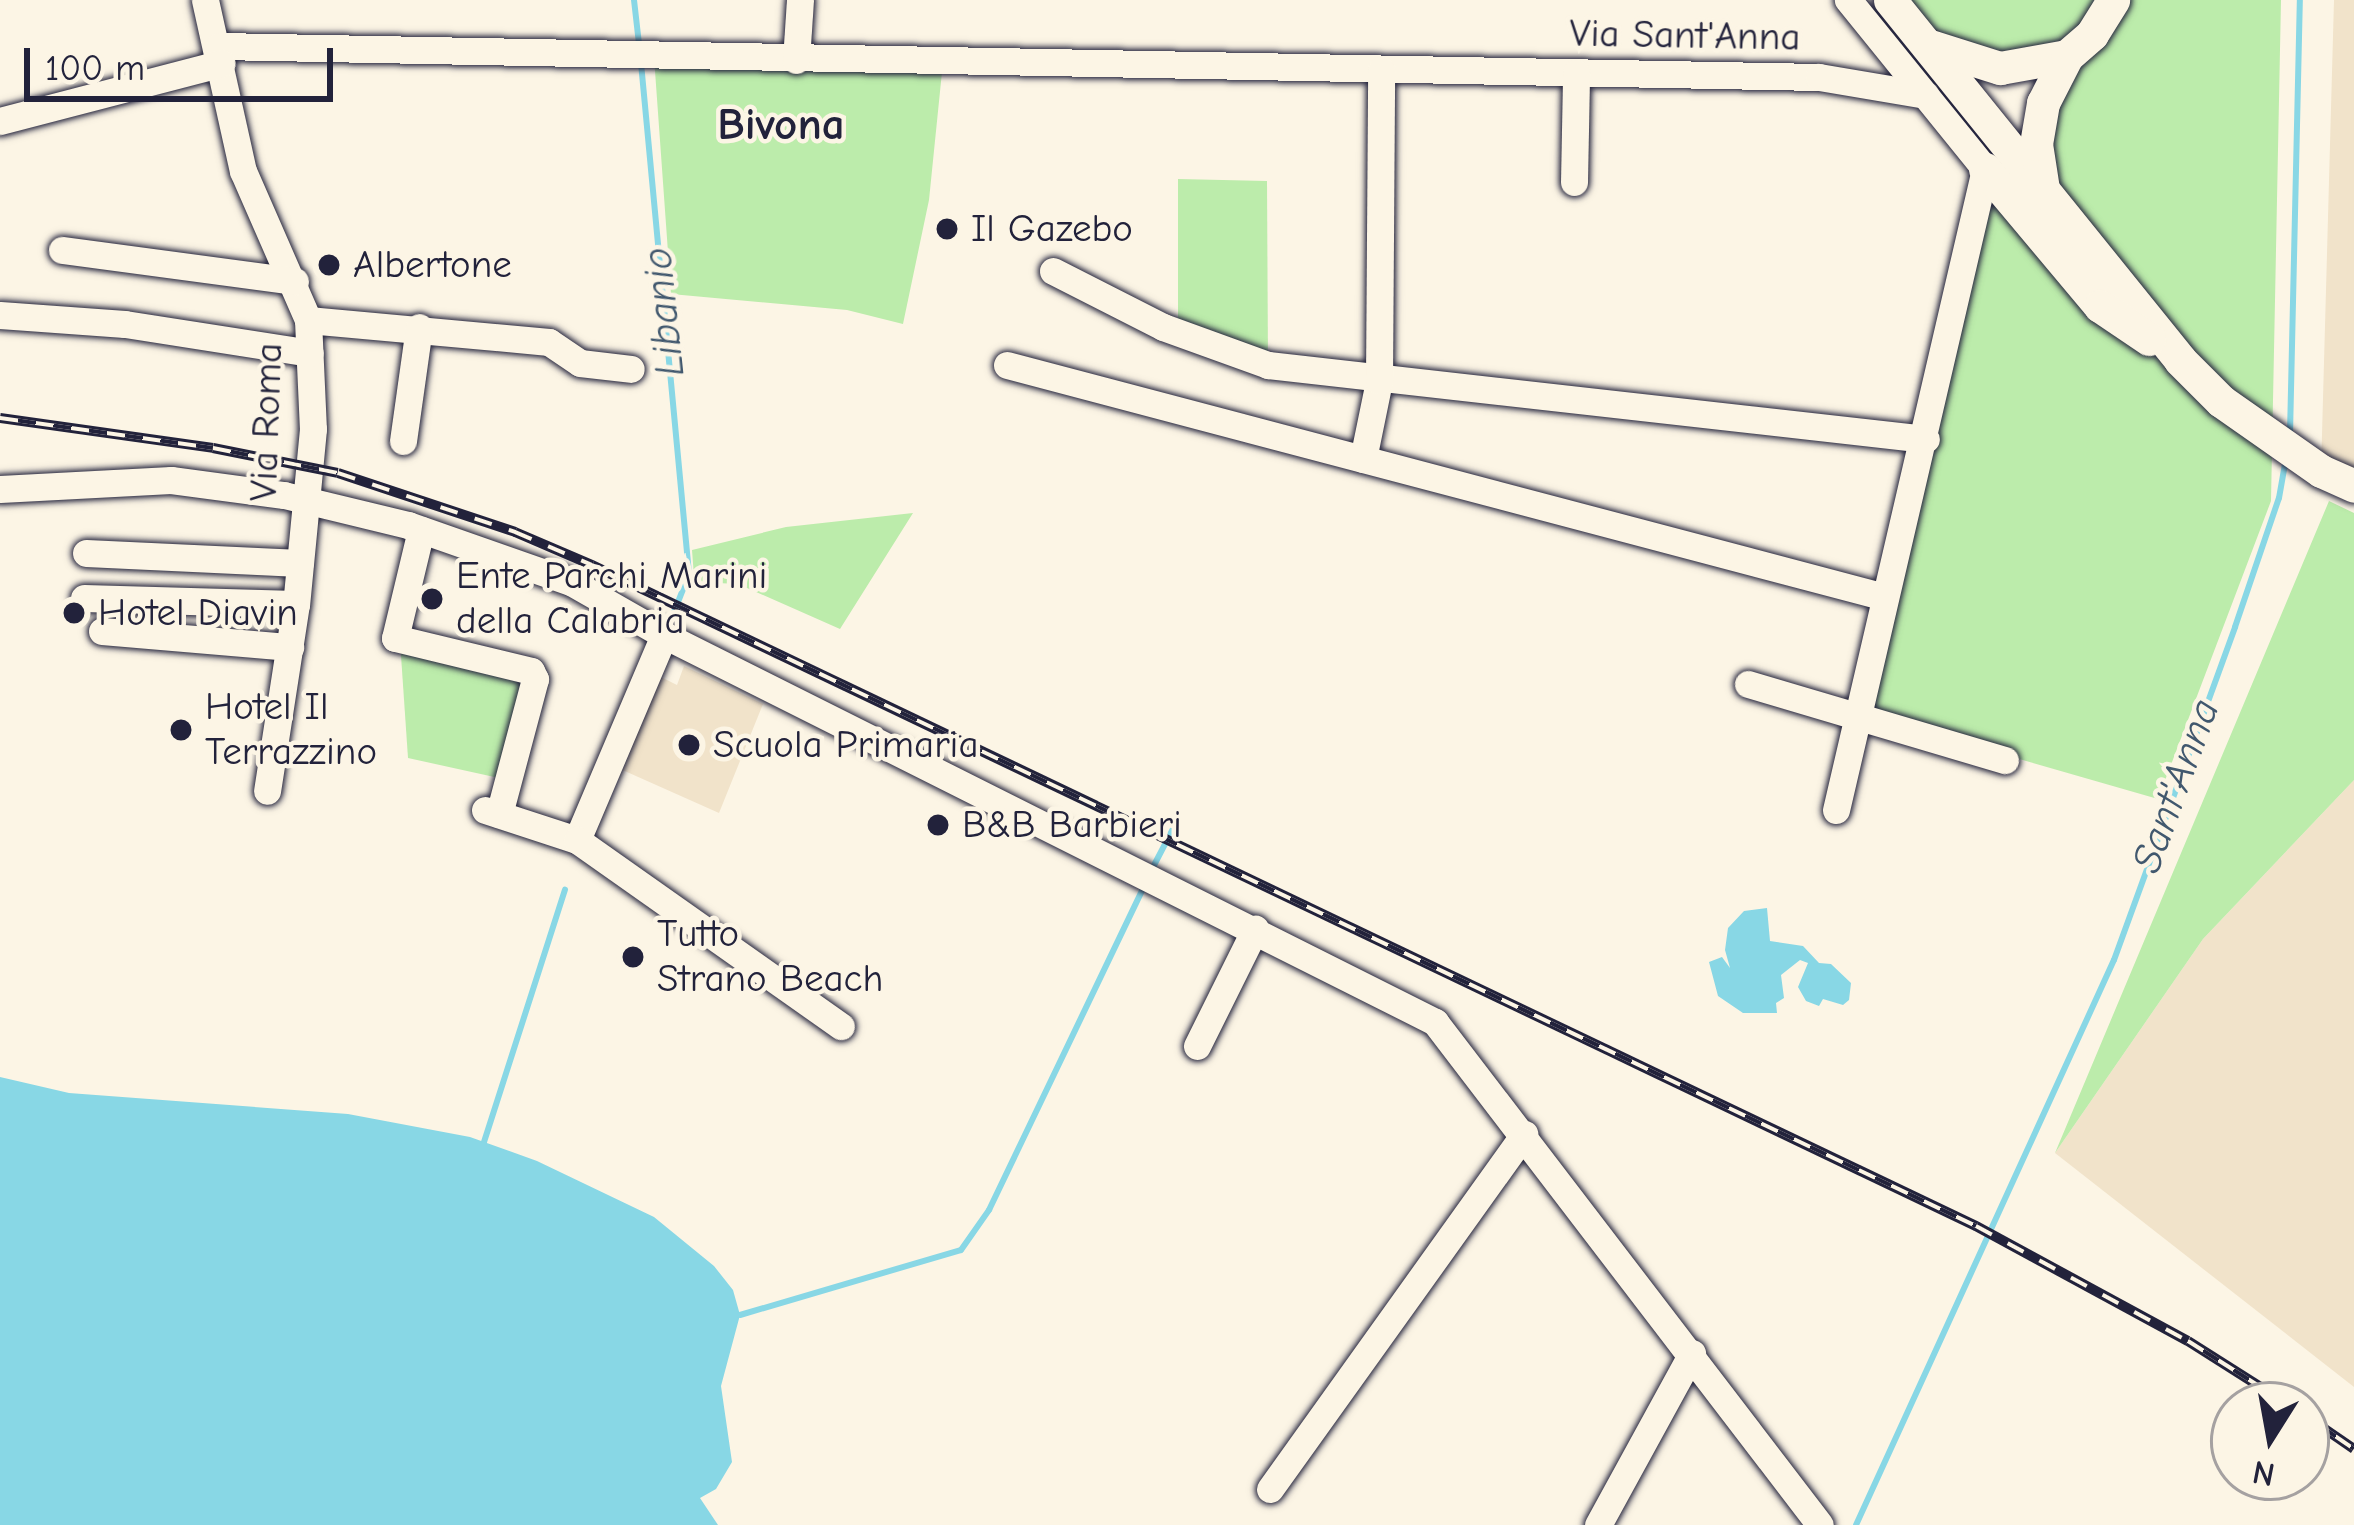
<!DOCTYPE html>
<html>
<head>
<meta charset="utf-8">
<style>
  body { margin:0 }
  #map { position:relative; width:2354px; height:1525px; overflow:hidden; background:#fcf5e5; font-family:"Comic Neue",sans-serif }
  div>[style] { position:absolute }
  .built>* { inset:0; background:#f1e3ca }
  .green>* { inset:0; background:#bcecab }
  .water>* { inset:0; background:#88d7e5 }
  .stream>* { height:6px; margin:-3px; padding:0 3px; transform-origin:3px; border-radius:3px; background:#88d7e5 }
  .roads { filter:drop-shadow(0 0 3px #22223b) drop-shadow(0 0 3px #22223b) }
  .minor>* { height:27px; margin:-13.5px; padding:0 13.5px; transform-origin:13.5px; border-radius:13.5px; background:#fcf5e5 }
  .major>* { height:33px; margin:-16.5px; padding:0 16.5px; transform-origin:16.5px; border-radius:16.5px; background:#fcf5e5 }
  .rail>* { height:10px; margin-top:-5px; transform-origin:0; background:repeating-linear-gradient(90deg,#fcf5e5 0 18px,#22223b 0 36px); box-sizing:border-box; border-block:3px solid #22223b }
  .dots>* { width:33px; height:33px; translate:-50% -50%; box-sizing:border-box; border:6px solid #fcf5e5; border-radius:50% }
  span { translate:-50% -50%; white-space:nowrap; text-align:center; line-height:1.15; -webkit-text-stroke:9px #fcf5e5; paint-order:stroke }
  .street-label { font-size:39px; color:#22223b }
  .poi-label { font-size:39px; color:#22223b }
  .left { translate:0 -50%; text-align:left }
  .water-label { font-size:42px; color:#41586e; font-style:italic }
  .quarter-label { font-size:45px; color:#22223b; font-weight:700 }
  .north { position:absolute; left:2210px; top:1381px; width:120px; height:120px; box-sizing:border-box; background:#fcf5e5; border:3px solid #a5a1a1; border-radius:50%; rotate:191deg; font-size:33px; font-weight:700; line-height:48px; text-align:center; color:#22223b }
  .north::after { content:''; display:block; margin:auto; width:42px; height:54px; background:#22223b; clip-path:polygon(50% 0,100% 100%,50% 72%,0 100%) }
  .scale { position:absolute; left:24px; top:48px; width:309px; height:54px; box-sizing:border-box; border:6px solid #22223b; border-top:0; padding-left:15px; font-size:36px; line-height:42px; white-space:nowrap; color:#22223b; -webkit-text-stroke:9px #fcf5e5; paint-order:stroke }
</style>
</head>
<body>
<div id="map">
  <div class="built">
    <div style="clip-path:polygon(2334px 0,2354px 0,2354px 486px,2321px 471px)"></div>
    <div style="clip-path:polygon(684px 666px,763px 704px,719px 813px,618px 768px,657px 675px,677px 685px)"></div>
    <div style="clip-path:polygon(2354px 780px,2354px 1387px,2055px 1153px,2203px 939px)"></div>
  </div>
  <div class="green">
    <div style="clip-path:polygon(1882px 0,2281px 0,2271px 501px,2158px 799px,1859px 713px,1985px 169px,2044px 193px,2058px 75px,2000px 68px)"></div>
    <div style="clip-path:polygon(654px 57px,943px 62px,929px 200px,903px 324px,847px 310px,671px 294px)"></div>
    <div style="clip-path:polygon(1178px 179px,1267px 181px,1268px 365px,1178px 333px)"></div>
    <div style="clip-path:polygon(2329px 501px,2354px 513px,2354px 780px,2203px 939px,2055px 1153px)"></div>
    <div style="clip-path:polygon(913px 513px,840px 629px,738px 584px,717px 583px,695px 590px,692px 550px,786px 527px)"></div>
    <div style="clip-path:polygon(400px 641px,531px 671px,508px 780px,408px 758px)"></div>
  </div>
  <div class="water">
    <div style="clip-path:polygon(1767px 908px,1770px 941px,1803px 946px,1819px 963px,1831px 964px,1851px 983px,1849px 1000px,1843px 1005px,1823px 999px,1819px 1006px,1806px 1001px,1798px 987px,1808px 963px,1800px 960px,1781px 975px,1784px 998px,1776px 1003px,1777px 1013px,1743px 1013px,1718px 996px,1709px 962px,1722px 957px,1730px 968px,1725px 950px,1728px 928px,1744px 911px)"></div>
    <div style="clip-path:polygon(0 1077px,69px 1093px,348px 1114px,470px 1137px,537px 1161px,654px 1217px,714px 1266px,733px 1290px,740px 1315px,721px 1386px,732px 1462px,716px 1489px,700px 1498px,718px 1525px,0 1525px)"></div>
  </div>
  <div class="stream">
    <div style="left:634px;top:0;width:44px;rotate:83.5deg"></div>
    <div style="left:641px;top:63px;width:513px;rotate:84.63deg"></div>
    <div style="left:689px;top:574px;width:49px;rotate:111.4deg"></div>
    <div style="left:2290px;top:434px;width:434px;rotate:-88.7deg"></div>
    <div style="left:1151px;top:871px;width:56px;rotate:-62.5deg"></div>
    <div style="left:484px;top:1142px;width:265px;rotate:-72.2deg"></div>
    <div style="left:740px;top:1315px;width:230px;rotate:-16.4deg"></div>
    <div style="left:961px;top:1250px;width:49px;rotate:-55deg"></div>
    <div style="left:989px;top:1210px;width:363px;rotate:-64.4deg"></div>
    <div style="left:1856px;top:1525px;width:621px;rotate:-65.46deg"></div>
    <div style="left:2114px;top:960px;width:354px;rotate:-70deg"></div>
    <div style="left:2235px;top:627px;width:136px;rotate:-71.2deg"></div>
    <div style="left:2279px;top:498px;width:40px;rotate:-80deg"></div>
  </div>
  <div class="roads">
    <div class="minor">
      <div style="left:205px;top:0;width:175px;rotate:77.5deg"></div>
      <div style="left:243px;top:171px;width:163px;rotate:66.4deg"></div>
      <div style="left:308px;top:320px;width:109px;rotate:87.4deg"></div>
      <div style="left:313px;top:429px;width:176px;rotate:95.5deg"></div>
      <div style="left:296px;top:604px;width:189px;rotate:98.8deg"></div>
      <div style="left:219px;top:46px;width:1600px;rotate:1.11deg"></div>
      <div style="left:1819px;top:77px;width:108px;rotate:9.6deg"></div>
      <div style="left:796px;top:60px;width:60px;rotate:-86.2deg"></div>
      <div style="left:0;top:121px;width:229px;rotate:-14.6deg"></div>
      <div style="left:1574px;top:182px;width:109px;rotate:-88.9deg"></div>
      <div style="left:62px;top:250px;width:235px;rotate:7.6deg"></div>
      <div style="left:1053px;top:271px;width:123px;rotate:27deg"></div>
      <div style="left:1163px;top:327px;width:112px;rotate:19.9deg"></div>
      <div style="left:1268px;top:365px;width:662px;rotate:6.42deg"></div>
      <div style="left:0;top:315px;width:125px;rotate:4.1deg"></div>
      <div style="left:125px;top:324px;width:187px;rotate:8.9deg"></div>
      <div style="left:308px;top:320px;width:242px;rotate:5.2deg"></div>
      <div style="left:549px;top:342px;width:37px;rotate:34deg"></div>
      <div style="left:580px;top:363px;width:51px;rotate:6.7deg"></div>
      <div style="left:1007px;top:365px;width:908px;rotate:14.8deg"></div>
      <div style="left:403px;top:441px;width:115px;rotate:-82deg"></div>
      <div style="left:1363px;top:459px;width:80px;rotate:-78.4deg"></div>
      <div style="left:1379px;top:381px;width:311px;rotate:-89.6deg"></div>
      <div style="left:0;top:489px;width:171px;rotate:-3deg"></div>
      <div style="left:171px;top:480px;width:114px;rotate:7.6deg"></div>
      <div style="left:284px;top:495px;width:128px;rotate:13.6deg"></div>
      <div style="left:408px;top:525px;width:173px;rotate:19.3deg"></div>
      <div style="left:571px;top:582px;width:107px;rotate:29.7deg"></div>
      <div style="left:664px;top:635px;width:863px;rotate:26.65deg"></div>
      <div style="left:1435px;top:1022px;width:633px;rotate:52.57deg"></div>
      <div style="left:421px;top:530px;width:111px;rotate:103.5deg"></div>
      <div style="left:395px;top:638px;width:140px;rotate:13.6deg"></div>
      <div style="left:531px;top:671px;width:9px;rotate:63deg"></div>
      <div style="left:535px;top:679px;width:140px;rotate:104.9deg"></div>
      <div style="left:86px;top:553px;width:214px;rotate:2.7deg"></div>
      <div style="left:84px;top:598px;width:212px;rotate:1.6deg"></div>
      <div style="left:102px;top:631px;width:189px;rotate:4.9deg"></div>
      <div style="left:1748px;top:684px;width:268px;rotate:16.5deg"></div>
      <div style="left:485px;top:810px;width:97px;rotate:18.1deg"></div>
      <div style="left:577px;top:840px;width:223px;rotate:-67deg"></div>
      <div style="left:1836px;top:810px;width:658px;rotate:-76.91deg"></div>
      <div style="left:1985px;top:169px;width:218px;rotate:-129deg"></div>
      <div style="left:577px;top:840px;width:323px;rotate:35.2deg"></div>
      <div style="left:1197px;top:1046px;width:131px;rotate:-63.6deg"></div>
      <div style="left:1270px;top:1489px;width:437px;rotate:-54.4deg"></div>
      <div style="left:1598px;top:1525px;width:196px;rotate:-61.3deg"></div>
    </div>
    <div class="major">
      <div style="left:1890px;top:0;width:462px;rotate:51.1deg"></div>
      <div style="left:2180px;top:360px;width:58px;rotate:45deg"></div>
      <div style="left:2221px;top:401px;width:122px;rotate:35deg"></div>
      <div style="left:2321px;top:471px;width:36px;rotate:24deg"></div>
      <div style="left:1927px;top:45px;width:77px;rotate:17.5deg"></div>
      <div style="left:2000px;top:68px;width:68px;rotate:-10.2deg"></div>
      <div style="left:1985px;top:169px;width:179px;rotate:50deg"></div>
      <div style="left:2100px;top:306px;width:59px;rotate:34deg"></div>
      <div style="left:2043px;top:189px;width:46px;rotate:-98.8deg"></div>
      <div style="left:2036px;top:144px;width:42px;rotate:-80.3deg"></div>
      <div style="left:2043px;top:103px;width:53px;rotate:-62.9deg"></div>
      <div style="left:2067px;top:56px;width:33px;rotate:-41deg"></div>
      <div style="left:2092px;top:34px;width:40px;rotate:-58deg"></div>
    </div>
  </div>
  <div class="rail">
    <div style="left:0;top:418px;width:215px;rotate:8deg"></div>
    <div style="left:213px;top:448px;width:127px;rotate:11.3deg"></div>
    <div style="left:338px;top:473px;width:187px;rotate:18.4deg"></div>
    <div style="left:515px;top:532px;width:84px;rotate:23.2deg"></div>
    <div style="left:592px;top:565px;width:1534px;rotate:25.53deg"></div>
    <div style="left:1976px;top:1226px;width:241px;rotate:28.5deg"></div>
    <div style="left:2188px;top:1341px;width:120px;rotate:32.4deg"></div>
    <div style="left:2306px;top:1416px;width:58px;rotate:34.5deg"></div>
  </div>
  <div class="dots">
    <div style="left:947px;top:229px;background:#22223b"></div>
    <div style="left:329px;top:265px;background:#22223b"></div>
    <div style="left:432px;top:599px;background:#22223b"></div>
    <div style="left:74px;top:613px;background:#22223b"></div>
    <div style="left:181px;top:730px;background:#22223b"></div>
    <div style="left:689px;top:745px;background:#22223b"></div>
    <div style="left:938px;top:825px;background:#22223b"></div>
    <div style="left:633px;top:957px;background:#22223b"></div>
  </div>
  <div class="street-label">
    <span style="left:1685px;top:36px;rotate:1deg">Via Sant'Anna</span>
    <span style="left:267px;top:422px;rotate:-88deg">Via Roma</span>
  </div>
  <div class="poi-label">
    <span class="left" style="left:971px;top:229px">Il Gazebo</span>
    <span class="left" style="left:353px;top:265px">Albertone</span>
    <span class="left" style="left:456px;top:599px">Ente Parchi Marini<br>della Calabria</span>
    <span class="left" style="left:98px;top:613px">Hotel Diavin</span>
    <span class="left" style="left:205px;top:730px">Hotel Il<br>Terrazzino</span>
    <span class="left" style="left:713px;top:745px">Scuola Primaria</span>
    <span class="left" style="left:962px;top:825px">B&amp;B Barbieri</span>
    <span class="left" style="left:657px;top:957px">Tutto<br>Strano Beach</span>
  </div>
  <div class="water-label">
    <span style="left:664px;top:312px;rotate:-96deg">Libanio</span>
    <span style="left:2176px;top:786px;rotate:-70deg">Sant'Anna</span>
  </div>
  <div class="quarter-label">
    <span style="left:781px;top:125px">Bivona</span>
  </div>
  <div class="north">N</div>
  <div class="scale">100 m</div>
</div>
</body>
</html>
